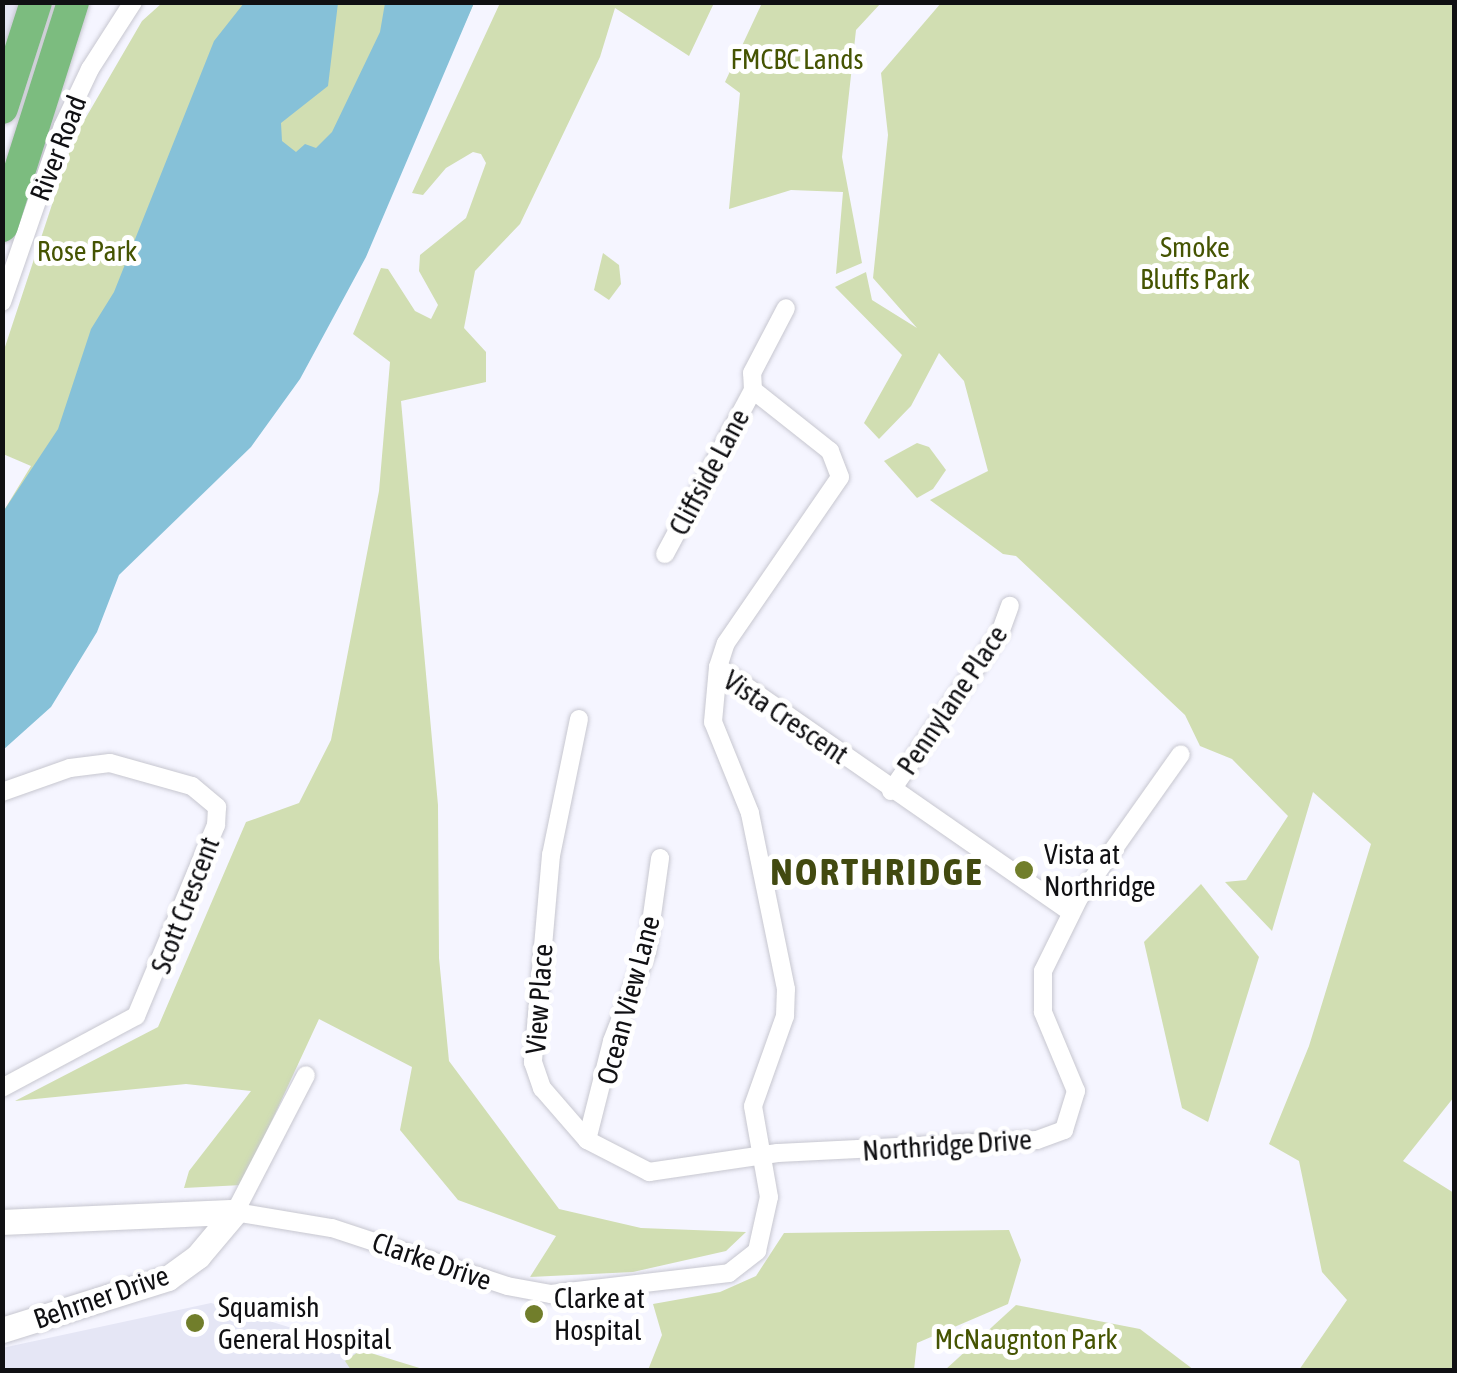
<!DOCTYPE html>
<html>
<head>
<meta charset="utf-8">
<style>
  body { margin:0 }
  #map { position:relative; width:1457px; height:1373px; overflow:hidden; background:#f5f5ff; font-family:"Asap Condensed",sans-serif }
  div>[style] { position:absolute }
  .built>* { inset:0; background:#e5e6f5 }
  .green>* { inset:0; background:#d1deb2 }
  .water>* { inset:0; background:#86c1d8 }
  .roads { filter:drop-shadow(0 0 2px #c7c7d0) drop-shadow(0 0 2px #c7c7d0) }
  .street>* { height:18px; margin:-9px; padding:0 9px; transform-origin:9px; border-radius:9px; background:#fff }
  .secondary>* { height:25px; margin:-12.5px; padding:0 12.5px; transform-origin:12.5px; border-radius:12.5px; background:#fff }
  .highway>* { height:32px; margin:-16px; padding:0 16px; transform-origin:16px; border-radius:16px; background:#7cbc7f }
  .dots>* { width:28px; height:28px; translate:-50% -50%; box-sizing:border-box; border:5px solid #fff; border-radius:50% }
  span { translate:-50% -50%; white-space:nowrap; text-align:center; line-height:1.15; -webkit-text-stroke:10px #fff; paint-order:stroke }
  .park-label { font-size:28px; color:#455402 }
  .street-label { font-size:28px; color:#101013 }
  .poi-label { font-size:28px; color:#101013 }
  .left { translate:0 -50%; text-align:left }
  .district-label { font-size:38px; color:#424a10; font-weight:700; letter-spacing:2.5px }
  .frame { position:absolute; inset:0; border:5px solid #101013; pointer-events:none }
</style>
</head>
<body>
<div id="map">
  <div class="built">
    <div style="clip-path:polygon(3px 3px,18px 3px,19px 10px,3px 72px)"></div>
    <div style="clip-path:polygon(211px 1303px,356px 1348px,359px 1370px,3px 1370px,2px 1348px)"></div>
  </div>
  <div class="green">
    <div style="clip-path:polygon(162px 3px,266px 3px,79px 423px,3px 512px,31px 466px,3px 454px,3px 353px,74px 138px,142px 21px)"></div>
    <div style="clip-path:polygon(290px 3px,474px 3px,438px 83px,344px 141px,212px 194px)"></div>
    <div style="clip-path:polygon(500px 3px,714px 3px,689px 56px,615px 8px,600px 57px,520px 224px,475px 271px,464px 328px,486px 352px,486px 382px,401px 401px,438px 805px,439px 958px,449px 1061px,559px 1209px,641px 1228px,746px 1232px,726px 1251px,633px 1272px,530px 1277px,556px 1236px,458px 1200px,400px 1130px,412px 1067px,319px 1019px,242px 1185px,184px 1188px,189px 1171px,251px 1091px,186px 1084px,15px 1101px,158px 1027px,246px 822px,299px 803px,331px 740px,379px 491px,390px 362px,353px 334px,381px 268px,388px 269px,415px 311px,431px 319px,438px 305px,419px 271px,420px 255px,466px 218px,486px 163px,481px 154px,473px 152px,446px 168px,423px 195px,412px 193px)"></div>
    <div style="clip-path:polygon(762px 3px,881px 3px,856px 30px,842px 157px,862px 263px,836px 274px,843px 192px,791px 190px,729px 209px,740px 93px,725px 82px)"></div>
    <div style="clip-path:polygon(941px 3px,1454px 3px,1454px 1097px,1403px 1161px,1454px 1193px,1454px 1370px,1299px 1370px,1347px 1300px,1322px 1272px,1299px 1161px,1269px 1144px,1309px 1046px,1371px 844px,1313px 792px,1272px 931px,1225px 882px,1246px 880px,1288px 816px,1232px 759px,1200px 746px,1185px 715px,1016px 556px,1003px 554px,930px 500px,988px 471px,964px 381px,939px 353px,911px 406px,879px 439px,864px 423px,902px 355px,835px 287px,866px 272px,872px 300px,917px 328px,873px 278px,888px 135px,881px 73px)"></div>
    <div style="clip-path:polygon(603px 253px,619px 265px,621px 284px,609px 300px,594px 290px)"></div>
    <div style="clip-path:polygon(917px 443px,929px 447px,946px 470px,933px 489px,917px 498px,884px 461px)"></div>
    <div style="clip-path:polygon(1201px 884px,1259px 957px,1208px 1122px,1182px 1108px,1144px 942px)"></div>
    <div style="clip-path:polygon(1009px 1230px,1021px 1260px,1008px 1304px,917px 1343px,914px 1370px,648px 1370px,662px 1335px,653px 1304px,720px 1292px,756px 1276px,784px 1233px)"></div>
    <div style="clip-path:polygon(1016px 1305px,1140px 1329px,1194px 1370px,945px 1370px)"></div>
    <div style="clip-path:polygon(361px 1350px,426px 1370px,351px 1370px,345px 1361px)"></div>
  </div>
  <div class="water">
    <div style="clip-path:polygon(244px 3px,338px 3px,328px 86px,281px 123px,282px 141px,296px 152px,305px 144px,316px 148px,332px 132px,380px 32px,385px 3px,474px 3px,366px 257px,300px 379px,251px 447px,119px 575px,97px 632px,51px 707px,3px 750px,3px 512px,58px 429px,91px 329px,114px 292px,214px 41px)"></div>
  </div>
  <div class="roads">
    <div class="street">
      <div style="left:2px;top:302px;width:186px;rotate:-70.9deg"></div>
      <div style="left:63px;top:126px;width:63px;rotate:-64.7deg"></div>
      <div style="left:90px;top:69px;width:80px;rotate:-57.3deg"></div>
      <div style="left:665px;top:554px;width:186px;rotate:-61.8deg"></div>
      <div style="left:718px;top:667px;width:25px;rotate:-72deg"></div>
      <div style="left:726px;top:643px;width:201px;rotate:-55.5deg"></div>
      <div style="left:840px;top:477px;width:28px;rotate:-111deg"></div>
      <div style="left:830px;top:451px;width:98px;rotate:-141.6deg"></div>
      <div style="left:753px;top:390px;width:17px;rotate:-93deg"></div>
      <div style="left:752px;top:373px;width:73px;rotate:-62.4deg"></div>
      <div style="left:579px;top:719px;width:139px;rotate:101.6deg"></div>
      <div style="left:551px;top:855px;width:208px;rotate:95deg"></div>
      <div style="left:533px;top:1062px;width:28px;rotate:71deg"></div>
      <div style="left:542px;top:1088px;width:69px;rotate:49.1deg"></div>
      <div style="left:587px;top:1140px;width:70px;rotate:27.3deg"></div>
      <div style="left:649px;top:1172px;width:130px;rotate:-8.4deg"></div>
      <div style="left:778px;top:1153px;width:259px;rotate:-2.9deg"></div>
      <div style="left:1037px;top:1140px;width:29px;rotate:-20deg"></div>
      <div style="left:1064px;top:1130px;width:41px;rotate:-72.9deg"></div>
      <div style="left:1076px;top:1091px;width:86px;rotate:-112.7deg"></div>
      <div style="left:1043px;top:1012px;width:41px;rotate:-90deg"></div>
      <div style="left:1043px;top:971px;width:81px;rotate:-63.7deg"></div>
      <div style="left:1079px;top:898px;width:176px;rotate:-54.7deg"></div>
      <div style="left:891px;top:791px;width:192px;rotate:-55.4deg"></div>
      <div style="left:1000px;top:633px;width:29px;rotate:-70deg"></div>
      <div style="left:2px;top:792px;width:72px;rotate:-19.4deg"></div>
      <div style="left:70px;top:768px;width:40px;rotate:-7.1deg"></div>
      <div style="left:110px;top:763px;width:85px;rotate:15.7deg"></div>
      <div style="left:192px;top:786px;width:33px;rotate:40deg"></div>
      <div style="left:217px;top:807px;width:18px;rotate:93deg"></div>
      <div style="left:216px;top:825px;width:207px;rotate:112.7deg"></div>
      <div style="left:136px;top:1016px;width:152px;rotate:151.8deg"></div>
      <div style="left:587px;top:1140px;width:102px;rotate:-75.8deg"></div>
      <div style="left:612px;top:1041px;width:97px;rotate:-68.7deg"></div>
      <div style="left:647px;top:951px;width:94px;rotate:-82deg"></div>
      <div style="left:235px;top:1212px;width:98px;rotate:9.4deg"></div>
      <div style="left:332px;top:1228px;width:184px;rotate:18.3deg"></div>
      <div style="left:507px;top:1286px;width:45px;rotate:10.3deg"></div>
      <div style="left:551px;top:1294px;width:179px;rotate:-6.7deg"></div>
      <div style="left:729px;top:1273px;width:36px;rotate:-38deg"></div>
      <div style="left:757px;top:1251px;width:55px;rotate:-77.5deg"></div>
      <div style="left:769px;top:1197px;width:92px;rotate:-100deg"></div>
      <div style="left:753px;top:1106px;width:96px;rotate:-70.4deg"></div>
      <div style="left:785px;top:1016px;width:27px;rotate:-88deg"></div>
      <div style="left:786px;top:989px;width:180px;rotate:-101.6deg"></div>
      <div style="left:750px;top:813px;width:98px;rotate:-112.1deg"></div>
      <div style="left:713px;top:722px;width:55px;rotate:-84.8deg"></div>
      <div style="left:718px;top:667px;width:429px;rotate:34.8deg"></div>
      <div style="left:235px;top:1212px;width:154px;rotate:-62.6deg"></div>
    </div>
    <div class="secondary">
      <div style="left:2px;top:1222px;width:233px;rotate:-2.5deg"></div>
      <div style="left:2px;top:1330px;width:174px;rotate:-17.4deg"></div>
      <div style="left:168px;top:1278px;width:37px;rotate:-36deg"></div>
      <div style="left:198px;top:1256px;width:57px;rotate:-49.9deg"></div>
    </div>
    <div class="highway">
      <div style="left:2px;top:108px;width:111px;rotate:-72.2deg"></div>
      <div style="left:2px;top:226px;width:235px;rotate:-72.4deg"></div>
    </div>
  </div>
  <div class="dots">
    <div style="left:1024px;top:870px;background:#717e2b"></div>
    <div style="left:534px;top:1314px;background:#717e2b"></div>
    <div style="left:195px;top:1323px;background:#717e2b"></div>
  </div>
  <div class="park-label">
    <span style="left:797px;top:59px">FMCBC Lands</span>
    <span style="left:1195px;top:263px">Smoke<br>Bluffs Park</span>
    <span style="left:87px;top:251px">Rose Park</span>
    <span style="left:1026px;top:1339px">McNaugnton Park</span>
  </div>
  <div class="street-label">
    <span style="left:58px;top:148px;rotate:-69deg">River Road</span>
    <span style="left:709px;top:472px;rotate:-62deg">Cliffside Lane</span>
    <span style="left:952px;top:700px;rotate:-56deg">Pennylane Place</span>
    <span style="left:786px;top:717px;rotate:34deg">Vista Crescent</span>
    <span style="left:185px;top:905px;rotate:-69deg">Scott Crescent</span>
    <span style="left:539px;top:999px;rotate:-86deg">View Place</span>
    <span style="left:628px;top:1000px;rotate:-75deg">Ocean View Lane</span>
    <span style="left:947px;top:1145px;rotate:-4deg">Northridge Drive</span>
    <span style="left:432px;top:1261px;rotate:19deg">Clarke Drive</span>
    <span style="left:101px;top:1297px;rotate:-19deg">Behrner Drive</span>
  </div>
  <div class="poi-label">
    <span class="left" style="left:1044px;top:870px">Vista at<br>Northridge</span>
    <span class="left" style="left:554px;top:1314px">Clarke at<br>Hospital</span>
    <span class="left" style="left:218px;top:1323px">Squamish<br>General Hospital</span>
  </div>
  <div class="district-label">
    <span style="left:877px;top:872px">NORTHRIDGE</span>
  </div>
  <div class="frame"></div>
</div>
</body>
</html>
